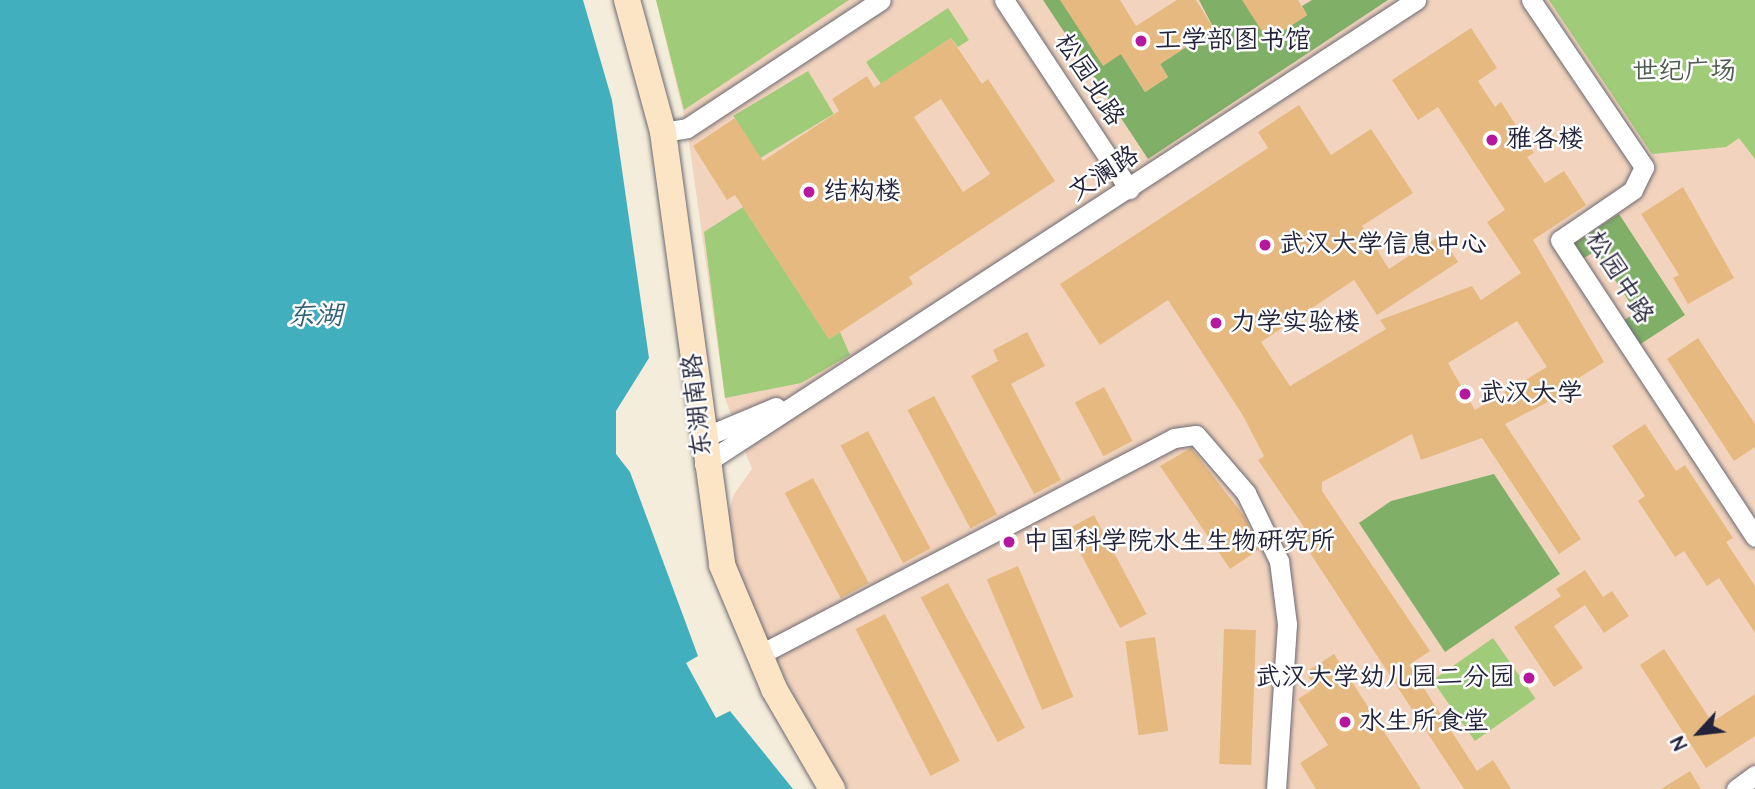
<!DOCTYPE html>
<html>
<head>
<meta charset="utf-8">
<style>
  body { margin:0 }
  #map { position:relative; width:1755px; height:789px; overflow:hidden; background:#f5eddb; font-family:"Architects Daughter","LXGW WenKai TC",sans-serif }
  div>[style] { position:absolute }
  .built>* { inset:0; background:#f2d4be }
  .green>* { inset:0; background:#a0cb78; transform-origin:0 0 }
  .forest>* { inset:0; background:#80af68 }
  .water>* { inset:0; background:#42afbf }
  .building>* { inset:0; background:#e6b980; transform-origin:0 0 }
  .roads { filter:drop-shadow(0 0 2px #6c6973) drop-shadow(0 0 2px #6c6973) }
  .street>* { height:19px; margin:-9.5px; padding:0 9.5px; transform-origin:9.5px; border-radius:9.5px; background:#fff }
  .secondary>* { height:26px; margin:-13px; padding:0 13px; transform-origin:13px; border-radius:13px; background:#fce5c4 }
  .dots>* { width:19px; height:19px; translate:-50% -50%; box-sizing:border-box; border:4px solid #fff; border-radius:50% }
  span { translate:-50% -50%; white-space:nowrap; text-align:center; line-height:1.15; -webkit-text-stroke:5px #fff; paint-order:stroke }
  .poi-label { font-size:26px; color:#22223b }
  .left { translate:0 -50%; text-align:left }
  .right { translate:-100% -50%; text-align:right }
  .park-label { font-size:26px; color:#4e5d50 }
  .street-label { font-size:26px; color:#22223b }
  .water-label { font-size:28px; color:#306176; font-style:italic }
  .north { position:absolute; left:1664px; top:698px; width:70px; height:70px; -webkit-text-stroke:5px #fff; paint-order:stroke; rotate:243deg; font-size:19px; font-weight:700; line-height:28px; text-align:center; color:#22223b }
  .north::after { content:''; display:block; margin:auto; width:24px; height:32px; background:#22223b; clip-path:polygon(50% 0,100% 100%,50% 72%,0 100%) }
</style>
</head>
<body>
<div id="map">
  <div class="built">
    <div style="clip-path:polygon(656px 0,1755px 0,1755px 789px,847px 789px,788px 685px,734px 567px,727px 518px,734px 494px,752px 469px,725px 398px,687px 128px)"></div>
  </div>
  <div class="green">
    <div style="clip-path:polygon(656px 0,849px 0,684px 110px)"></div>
    <div style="clip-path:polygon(1549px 0,1755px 0,1755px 159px,1739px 138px,1726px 147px,1652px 154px)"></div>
    <div style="clip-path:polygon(948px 8px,969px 40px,958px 47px,951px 38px,881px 84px,866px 62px)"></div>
    <div style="left:808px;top:71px;width:50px;height:87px;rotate:59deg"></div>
    <div style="clip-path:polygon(743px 207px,829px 339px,840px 332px,850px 355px,801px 383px,725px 398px,704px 232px)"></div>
    <div style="left:1493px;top:638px;width:74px;height:74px;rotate:55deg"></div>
  </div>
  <div class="forest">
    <div style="clip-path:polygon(1043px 0,1060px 0,1121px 54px,1145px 92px,1168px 77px,1160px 64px,1214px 29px,1199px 0,1242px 0,1280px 33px,1307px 15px,1302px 6px,1312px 0,1388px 0,1148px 159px)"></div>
    <div style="clip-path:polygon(1619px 214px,1685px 315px,1639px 345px,1623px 321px,1636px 312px,1596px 251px,1582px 259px,1573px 244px)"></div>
    <div style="clip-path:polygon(1494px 474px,1560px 574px,1445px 652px,1359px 523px,1391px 501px)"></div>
  </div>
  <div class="water">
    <div style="clip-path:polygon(0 0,583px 0,612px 100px,649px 358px,616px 411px,616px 454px,630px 472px,698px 656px,686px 663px,716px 718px,730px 711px,793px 789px,0 789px)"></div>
  </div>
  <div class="building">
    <div style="clip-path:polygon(1060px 0,1120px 0,1136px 26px,1177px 0,1196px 0,1214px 29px,1160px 64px,1168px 77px,1145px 92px,1121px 54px,1103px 66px)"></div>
    <div style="clip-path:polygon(1242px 0,1298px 0,1307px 15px,1280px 33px,1274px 26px,1263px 33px)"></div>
    <div style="clip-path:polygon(evenodd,1471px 28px,1497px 68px,1478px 81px,1495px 107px,1501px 102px,1534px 153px,1527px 157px,1545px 183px,1564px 171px,1586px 205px,1533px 240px,1604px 362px,1574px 381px,1578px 387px,1505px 424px,1581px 539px,1559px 554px,1482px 438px,1421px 460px,1412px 434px,1322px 482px,1322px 491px,1430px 651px,1409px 665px,1477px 771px,1493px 760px,1511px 789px,1464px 789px,1299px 536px,1306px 530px,1258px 460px,1264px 456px,1242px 414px,1168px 300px,1100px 345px,1060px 284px,1268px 148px,1258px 132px,1299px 105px,1331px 155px,1371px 129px,1413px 193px,1362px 226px,1389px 269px,1441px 235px,1458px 262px,1377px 315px,1354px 280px,1261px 342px,1290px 386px,1386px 329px,1380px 320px,1472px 286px,1481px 300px,1521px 273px,1487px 222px,1505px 210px,1438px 107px,1418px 120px,1392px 80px,1471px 28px,1517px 321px,1547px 367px,1475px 410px,1448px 363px,1517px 321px)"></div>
    <div style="clip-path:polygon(evenodd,951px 38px,982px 84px,988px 79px,1055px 181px,909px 277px,913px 284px,829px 339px,735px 195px,727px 200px,693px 146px,735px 118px,763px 161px,839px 111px,832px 99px,867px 76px,874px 88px,951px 38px,941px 99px,990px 174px,963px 192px,914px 117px,941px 99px)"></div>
    <div style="clip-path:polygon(1683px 187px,1734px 278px,1688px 304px,1673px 278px,1679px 275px,1641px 214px)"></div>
    <div style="clip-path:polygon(1027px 332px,1045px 366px,1011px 384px,1061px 480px,1034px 494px,971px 376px,998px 361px,993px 350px)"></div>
    <div style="clip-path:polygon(1698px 338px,1755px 424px,1755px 447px,1734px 461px,1667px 359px)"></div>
    <div style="left:1104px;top:387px;width:61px;height:33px;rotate:62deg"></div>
    <div style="left:934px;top:396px;width:134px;height:30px;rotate:62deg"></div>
    <div style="clip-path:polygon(1645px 424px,1676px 471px,1685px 465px,1733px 538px,1726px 542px,1755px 586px,1755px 633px,1719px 578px,1707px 586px,1684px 551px,1675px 557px,1638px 501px,1645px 496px,1612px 446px)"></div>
    <div style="left:868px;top:431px;width:133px;height:31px;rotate:62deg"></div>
    <div style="clip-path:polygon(1191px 448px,1244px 516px,1260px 549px,1230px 569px,1160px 466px)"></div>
    <div style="left:813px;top:478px;width:119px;height:32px;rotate:62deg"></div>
    <div style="left:1094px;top:515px;width:112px;height:30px;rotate:62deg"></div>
    <div style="left:1018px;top:566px;width:142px;height:34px;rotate:67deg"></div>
    <div style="clip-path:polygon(1585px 570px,1603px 597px,1612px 591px,1629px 616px,1604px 633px,1585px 605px,1554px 626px,1583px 668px,1554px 687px,1514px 627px,1561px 596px,1556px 589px)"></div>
    <div style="left:948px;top:583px;width:164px;height:31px;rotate:62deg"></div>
    <div style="left:885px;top:614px;width:165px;height:33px;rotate:63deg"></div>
    <div style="left:1224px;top:629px;width:32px;height:135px;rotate:2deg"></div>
    <div style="left:1155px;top:637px;width:95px;height:30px;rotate:82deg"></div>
    <div style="clip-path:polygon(1664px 649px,1712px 722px,1755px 694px,1755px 736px,1706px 768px,1640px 665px)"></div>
    <div style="clip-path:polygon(1334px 654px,1421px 789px,1316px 789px,1300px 763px,1328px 745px,1298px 699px,1315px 688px,1306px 672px)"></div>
    <div style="clip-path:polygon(1690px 771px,1701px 789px,1661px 789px)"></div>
  </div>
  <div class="roads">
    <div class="street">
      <div style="left:1004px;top:0;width:227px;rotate:56.5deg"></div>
      <div style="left:1531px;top:0;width:202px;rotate:55.9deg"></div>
      <div style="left:1644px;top:167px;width:25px;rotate:116deg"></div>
      <div style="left:1633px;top:190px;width:88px;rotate:145.6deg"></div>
      <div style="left:1560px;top:240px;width:355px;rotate:56.7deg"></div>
      <div style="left:663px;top:132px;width:24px;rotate:-9deg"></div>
      <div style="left:687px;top:128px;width:232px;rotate:-33.4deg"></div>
      <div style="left:702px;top:438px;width:80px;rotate:-22.7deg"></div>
      <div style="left:704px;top:464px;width:850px;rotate:-33.09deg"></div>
      <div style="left:759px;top:655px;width:468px;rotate:-27.6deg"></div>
      <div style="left:1174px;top:438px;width:22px;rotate:-8deg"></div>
      <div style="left:1196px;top:435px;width:77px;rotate:49.2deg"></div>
      <div style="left:1246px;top:493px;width:76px;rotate:64.1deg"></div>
      <div style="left:1279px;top:561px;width:64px;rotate:82.8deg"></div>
      <div style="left:1287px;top:624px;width:165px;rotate:93.8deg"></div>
      <div style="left:1736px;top:789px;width:24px;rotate:-36deg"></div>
    </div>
    <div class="secondary">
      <div style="left:627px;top:0;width:137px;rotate:74.7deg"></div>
      <div style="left:663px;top:132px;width:437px;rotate:82.2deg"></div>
      <div style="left:722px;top:565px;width:134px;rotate:67.2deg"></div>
      <div style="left:774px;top:689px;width:116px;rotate:59.9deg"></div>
    </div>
  </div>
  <div class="dots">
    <div style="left:1141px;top:41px;background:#b5179e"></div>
    <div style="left:1492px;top:140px;background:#b5179e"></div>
    <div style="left:809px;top:192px;background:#b5179e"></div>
    <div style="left:1265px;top:245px;background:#b5179e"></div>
    <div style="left:1216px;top:323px;background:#b5179e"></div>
    <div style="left:1465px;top:394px;background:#b5179e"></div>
    <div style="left:1009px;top:542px;background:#b5179e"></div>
    <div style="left:1529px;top:678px;background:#b5179e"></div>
    <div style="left:1345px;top:722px;background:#b5179e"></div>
  </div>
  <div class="poi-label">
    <span class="left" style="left:1155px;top:41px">工学部图书馆</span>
    <span class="left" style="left:1506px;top:140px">雅各楼</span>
    <span class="left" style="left:823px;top:192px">结构楼</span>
    <span class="left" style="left:1279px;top:245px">武汉大学信息中心</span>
    <span class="left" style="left:1230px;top:323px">力学实验楼</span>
    <span class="left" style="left:1479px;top:394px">武汉大学</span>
    <span class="left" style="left:1023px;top:542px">中国科学院水生生物研究所</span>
    <span class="right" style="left:1515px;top:678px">武汉大学幼儿园二分园</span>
    <span class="left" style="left:1359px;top:722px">水生所食堂</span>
  </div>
  <div class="park-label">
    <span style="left:1684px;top:72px">世纪广场</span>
  </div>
  <div class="street-label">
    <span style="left:1089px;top:80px;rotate:57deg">松园北路</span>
    <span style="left:1104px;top:174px;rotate:-33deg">文澜路</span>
    <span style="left:1619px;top:278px;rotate:58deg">松园中路</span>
    <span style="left:698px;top:405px;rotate:-96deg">东湖南路</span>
  </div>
  <div class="water-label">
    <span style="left:315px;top:316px">东湖</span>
  </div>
  <div class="north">N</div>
</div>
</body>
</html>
